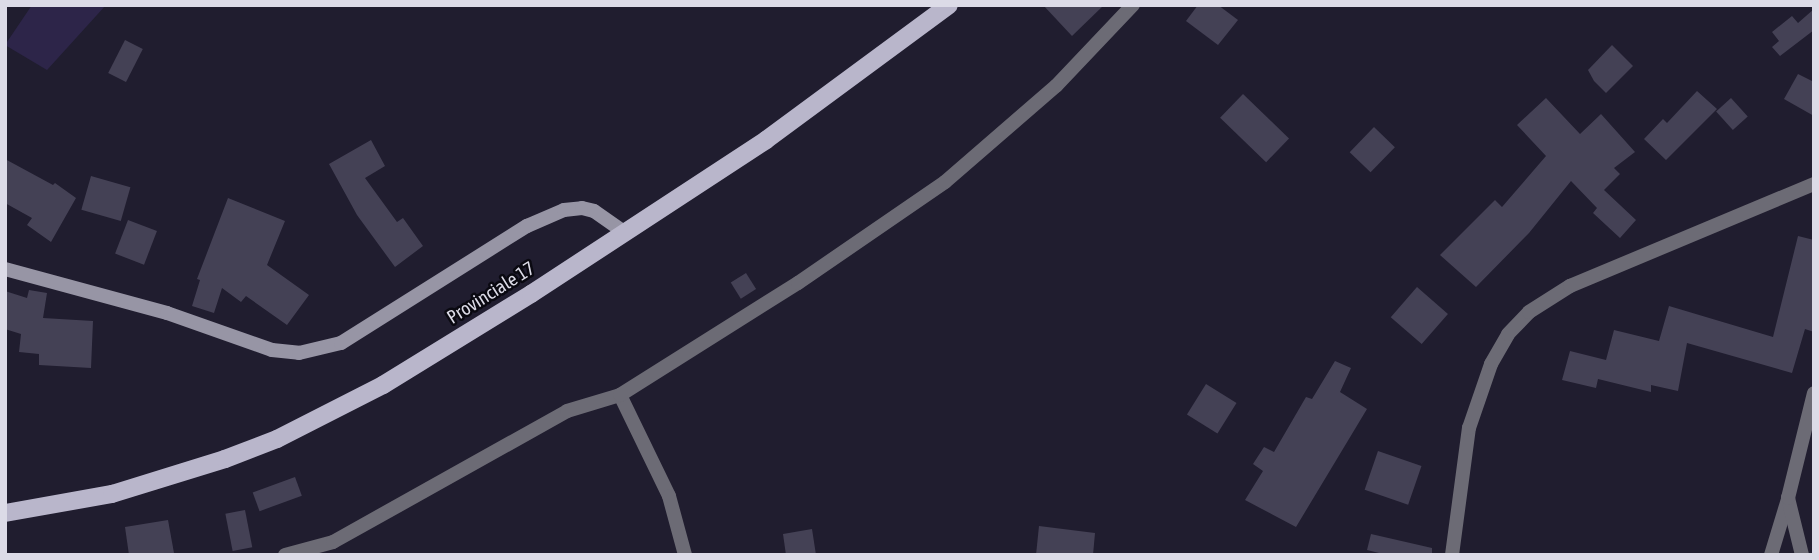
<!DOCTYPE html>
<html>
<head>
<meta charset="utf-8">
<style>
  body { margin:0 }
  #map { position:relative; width:1819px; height:560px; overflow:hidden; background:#201d2f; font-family:"Asap Condensed",sans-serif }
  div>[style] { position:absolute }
  .green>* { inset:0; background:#2d2549 }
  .building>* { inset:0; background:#444155; transform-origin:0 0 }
  .street>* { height:14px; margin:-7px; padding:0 7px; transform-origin:7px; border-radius:7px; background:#6c6b75 }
  .secondary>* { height:14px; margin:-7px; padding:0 7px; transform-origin:7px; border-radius:7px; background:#9795a5 }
  .primary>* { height:18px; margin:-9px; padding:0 9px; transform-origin:9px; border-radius:9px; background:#b9b6cb }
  span { translate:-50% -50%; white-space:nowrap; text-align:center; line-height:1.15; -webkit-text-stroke:5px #0a0911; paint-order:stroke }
  .street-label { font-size:19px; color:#dcdbe7 }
  .frame { position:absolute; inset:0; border:7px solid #dcdbe7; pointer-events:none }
</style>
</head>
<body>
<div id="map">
  <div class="green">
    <div style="clip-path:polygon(32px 5px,106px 5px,47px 70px,5px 45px)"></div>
  </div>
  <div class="building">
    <div style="clip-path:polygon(1043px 5px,1104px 5px,1072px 36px)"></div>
    <div style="clip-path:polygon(1198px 5px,1218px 5px,1238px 20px,1218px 45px,1186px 21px)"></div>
    <div style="clip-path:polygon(1814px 9px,1814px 30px,1780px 56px,1772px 47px,1779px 41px,1772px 32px,1792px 16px,1798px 23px)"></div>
    <div style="left:125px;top:40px;width:20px;height:37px;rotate:27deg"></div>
    <div style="clip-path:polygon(1612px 45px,1633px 66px,1606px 93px,1594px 81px,1588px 70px)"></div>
    <div style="clip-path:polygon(1798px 74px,1814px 82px,1814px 116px,1784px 99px)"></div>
    <div style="clip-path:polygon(1697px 91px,1717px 109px,1666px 160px,1644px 139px,1663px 119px,1667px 123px)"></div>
    <div style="left:1243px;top:94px;width:64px;height:33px;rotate:44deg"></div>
    <div style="clip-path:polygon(1546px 98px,1580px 134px,1601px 114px,1635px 152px,1614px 168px,1620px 174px,1604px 190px,1636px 220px,1620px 238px,1593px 213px,1597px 208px,1571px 181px,1529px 233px,1476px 287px,1440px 255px,1495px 200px,1502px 207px,1546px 156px,1517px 125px)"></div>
    <div style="left:1731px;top:98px;width:25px;height:20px;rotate:48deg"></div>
    <div style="left:1374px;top:127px;width:29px;height:35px;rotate:44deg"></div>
    <div style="clip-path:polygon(371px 140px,385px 166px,365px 178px,397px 222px,403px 218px,423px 246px,395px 267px,357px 215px,329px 164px)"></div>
    <div style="clip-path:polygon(5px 159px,53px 185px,55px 183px,76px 198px,51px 242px,27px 225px,32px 218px,5px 203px)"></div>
    <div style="left:91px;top:176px;width:41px;height:35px;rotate:16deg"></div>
    <div style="clip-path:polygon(228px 198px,285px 221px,267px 265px,309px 295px,287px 325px,246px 296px,241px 302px,222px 288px,214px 313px,192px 306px,200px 280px,197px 279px)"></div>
    <div style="left:128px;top:220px;width:31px;height:36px;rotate:21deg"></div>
    <div style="clip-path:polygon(1798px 236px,1814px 240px,1814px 332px,1805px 329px,1792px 373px,1687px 343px,1678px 391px,1651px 385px,1651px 392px,1598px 379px,1596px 388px,1562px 380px,1570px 351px,1606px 360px,1614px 330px,1659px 341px,1669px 306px,1773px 337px)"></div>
    <div style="left:746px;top:273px;width:19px;height:18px;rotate:58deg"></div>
    <div style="left:1417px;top:287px;width:41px;height:40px;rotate:41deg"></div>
    <div style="clip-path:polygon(29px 290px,47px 293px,43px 318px,93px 321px,91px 368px,39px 365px,39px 354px,19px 352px,21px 334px,5px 329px,5px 291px,27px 298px)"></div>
    <div style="clip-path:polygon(1335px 361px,1351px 368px,1340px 392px,1367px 409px,1296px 527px,1245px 500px,1263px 471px,1253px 464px,1264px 447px,1274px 452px,1306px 397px,1312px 399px)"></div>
    <div style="left:1206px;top:384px;width:36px;height:36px;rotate:32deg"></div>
    <div style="left:1378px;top:451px;width:46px;height:41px;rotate:19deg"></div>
    <div style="left:295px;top:477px;width:20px;height:45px;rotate:70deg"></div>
    <div style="left:245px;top:510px;width:38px;height:20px;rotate:79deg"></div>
    <div style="clip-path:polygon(168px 520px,174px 553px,129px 555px,125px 527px)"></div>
    <div style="clip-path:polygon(1039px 526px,1095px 533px,1093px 555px,1036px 555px)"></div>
    <div style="clip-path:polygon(812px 529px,816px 555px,786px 555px,783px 534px)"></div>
    <div style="clip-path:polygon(1371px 534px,1432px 548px,1432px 555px,1387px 555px,1367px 550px)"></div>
  </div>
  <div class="street">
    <div style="left:620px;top:395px;width:112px;rotate:64.1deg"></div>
    <div style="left:669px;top:496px;width:61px;rotate:74.8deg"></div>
    <div style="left:285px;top:555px;width:50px;rotate:-15.2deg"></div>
    <div style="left:333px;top:542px;width:268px;rotate:-29.2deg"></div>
    <div style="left:567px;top:411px;width:55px;rotate:-16.8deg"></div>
    <div style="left:620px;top:395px;width:210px;rotate:-32.2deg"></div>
    <div style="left:798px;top:283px;width:178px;rotate:-34.5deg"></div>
    <div style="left:945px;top:182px;width:147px;rotate:-40.9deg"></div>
    <div style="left:1056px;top:86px;width:112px;rotate:-46.5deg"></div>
    <div style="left:1452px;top:555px;width:128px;rotate:-82.4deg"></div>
    <div style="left:1469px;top:428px;width:68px;rotate:-71deg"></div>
    <div style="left:1491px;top:364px;width:34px;rotate:-60deg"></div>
    <div style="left:1508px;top:334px;width:30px;rotate:-46deg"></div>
    <div style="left:1529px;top:312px;width:49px;rotate:-32.4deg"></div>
    <div style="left:1570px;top:286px;width:264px;rotate:-22.7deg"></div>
    <div style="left:1771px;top:555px;width:59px;rotate:-73.1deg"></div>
    <div style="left:1802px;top:555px;width:59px;rotate:-103.8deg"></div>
    <div style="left:1788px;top:498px;width:108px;rotate:-76.1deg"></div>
  </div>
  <div class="secondary">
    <div style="left:5px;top:269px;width:168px;rotate:15.2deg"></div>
    <div style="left:167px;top:313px;width:111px;rotate:19.4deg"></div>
    <div style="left:272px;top:350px;width:27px;rotate:6deg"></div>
    <div style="left:299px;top:353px;width:43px;rotate:-13.4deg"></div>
    <div style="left:341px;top:343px;width:220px;rotate:-32.2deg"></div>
    <div style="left:527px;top:226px;width:40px;rotate:-23.4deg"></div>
    <div style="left:564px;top:210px;width:18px;rotate:-6deg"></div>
    <div style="left:582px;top:208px;width:12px;rotate:14deg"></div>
    <div style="left:594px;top:211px;width:37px;rotate:35deg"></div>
  </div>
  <div class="primary">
    <div style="left:5px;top:513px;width:109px;rotate:-10.1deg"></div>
    <div style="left:112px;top:494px;width:118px;rotate:-17.2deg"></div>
    <div style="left:225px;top:459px;width:56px;rotate:-21deg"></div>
    <div style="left:277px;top:439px;width:119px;rotate:-27deg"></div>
    <div style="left:383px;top:385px;width:174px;rotate:-31.6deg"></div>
    <div style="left:531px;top:294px;width:281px;rotate:-33.2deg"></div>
    <div style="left:766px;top:140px;width:227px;rotate:-36.4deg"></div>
  </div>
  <div class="street-label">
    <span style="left:491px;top:293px;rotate:-32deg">Provinciale 17</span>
  </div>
  <div class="frame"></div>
</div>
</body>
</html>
